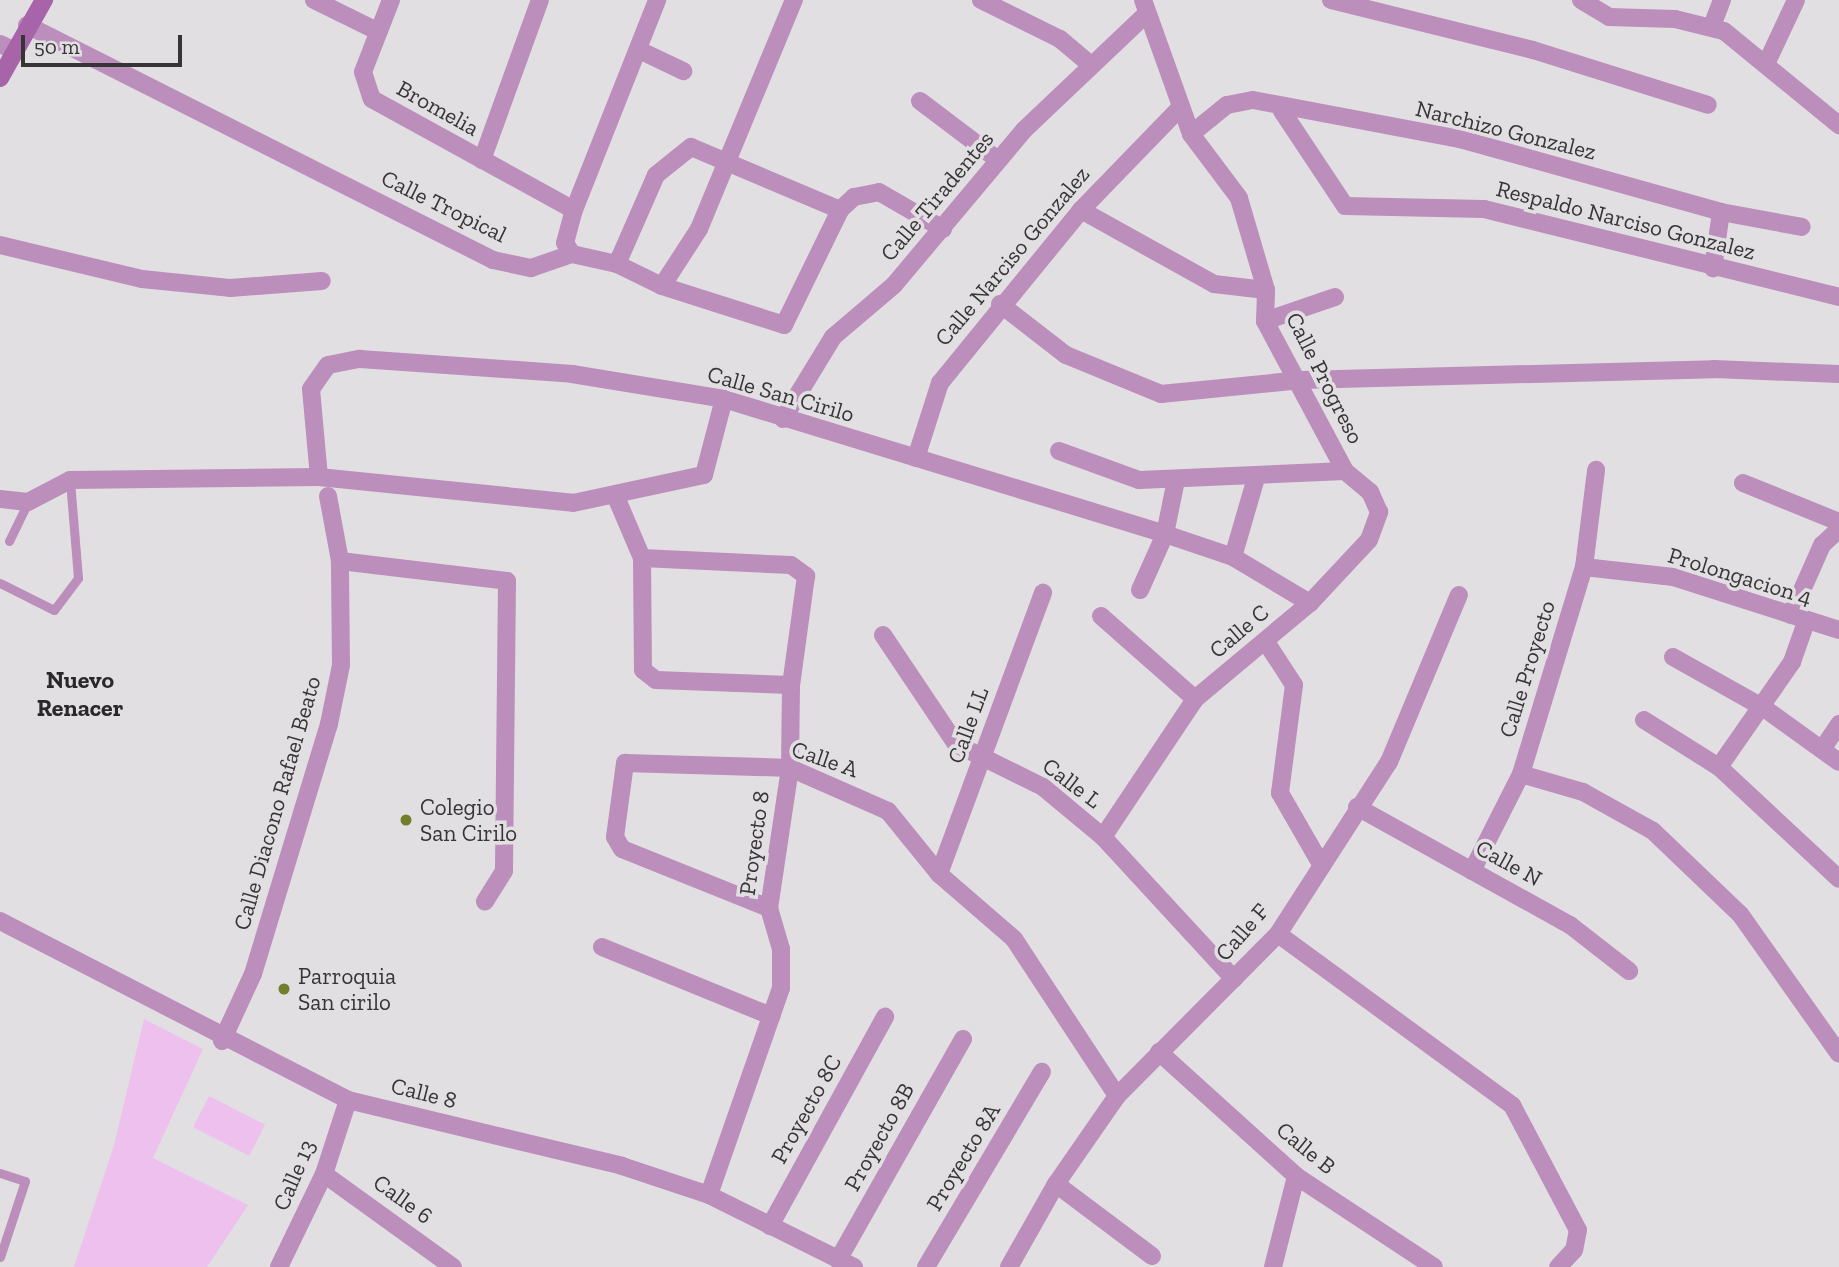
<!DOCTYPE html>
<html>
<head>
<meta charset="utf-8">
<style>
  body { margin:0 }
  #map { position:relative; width:1839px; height:1267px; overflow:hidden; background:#e2dfe2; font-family:"Zilla Slab",serif }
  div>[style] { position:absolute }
  .green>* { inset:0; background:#eec0ed; transform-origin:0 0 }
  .lane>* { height:9px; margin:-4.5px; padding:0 4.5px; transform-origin:4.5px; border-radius:4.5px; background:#bc8ebc }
  .street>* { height:18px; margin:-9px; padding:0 9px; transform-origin:9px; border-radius:9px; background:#bc8ebc }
  .secondary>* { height:18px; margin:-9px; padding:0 9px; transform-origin:9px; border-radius:9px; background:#a864a9 }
  .dots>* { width:19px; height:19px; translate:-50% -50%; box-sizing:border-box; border:4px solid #e2dfe2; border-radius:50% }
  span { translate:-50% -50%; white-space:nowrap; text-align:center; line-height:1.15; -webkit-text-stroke:7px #e2dfe2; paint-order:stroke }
  .street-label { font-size:23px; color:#363536 }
  .poi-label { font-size:23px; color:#363536 }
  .left { translate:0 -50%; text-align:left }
  .neighbourhood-label { font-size:24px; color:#2b282b; font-weight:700 }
  .scale { position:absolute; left:21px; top:35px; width:161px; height:32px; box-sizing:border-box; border:4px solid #363536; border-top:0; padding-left:9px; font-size:21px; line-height:24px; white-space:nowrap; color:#363536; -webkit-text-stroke:5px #e2dfe2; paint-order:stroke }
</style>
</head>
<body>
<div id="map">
  <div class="green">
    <div style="clip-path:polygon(144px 1019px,203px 1049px,153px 1158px,248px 1205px,207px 1267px,74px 1267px,114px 1145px)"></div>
    <div style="left:209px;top:1096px;width:63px;height:35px;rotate:27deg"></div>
  </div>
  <div class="lane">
    <div style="left:9px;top:541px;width:43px;rotate:-64deg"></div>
    <div style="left:0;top:583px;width:60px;rotate:26.6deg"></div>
    <div style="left:54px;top:610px;width:40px;rotate:-53deg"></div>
    <div style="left:78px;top:578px;width:98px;rotate:-94.7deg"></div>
    <div style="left:0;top:1173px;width:26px;rotate:18deg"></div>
    <div style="left:25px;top:1181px;width:80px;rotate:108.2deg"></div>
  </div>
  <div class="street">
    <div style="left:314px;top:0;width:72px;rotate:26.2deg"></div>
    <div style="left:391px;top:0;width:77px;rotate:111.3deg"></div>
    <div style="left:363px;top:72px;width:28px;rotate:72deg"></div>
    <div style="left:372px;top:99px;width:230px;rotate:28.8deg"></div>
    <div style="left:981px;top:0;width:88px;rotate:26.3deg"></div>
    <div style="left:1060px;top:39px;width:39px;rotate:40deg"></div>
    <div style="left:1331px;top:0;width:208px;rotate:13.9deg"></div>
    <div style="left:1533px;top:50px;width:183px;rotate:17.4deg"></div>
    <div style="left:1581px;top:0;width:33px;rotate:31deg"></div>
    <div style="left:1609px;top:17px;width:66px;rotate:1.7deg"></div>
    <div style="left:1675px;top:19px;width:50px;rotate:13.8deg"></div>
    <div style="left:1724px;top:31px;width:149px;rotate:39.3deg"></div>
    <div style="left:27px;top:25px;width:522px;rotate:26.76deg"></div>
    <div style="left:493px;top:260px;width:39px;rotate:12deg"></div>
    <div style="left:531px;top:268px;width:43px;rotate:-18.9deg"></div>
    <div style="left:572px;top:254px;width:46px;rotate:12.5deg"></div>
    <div style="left:617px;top:264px;width:50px;rotate:26.1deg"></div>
    <div style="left:662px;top:286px;width:128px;rotate:17.7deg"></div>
    <div style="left:784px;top:325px;width:128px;rotate:-64deg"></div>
    <div style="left:840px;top:210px;width:19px;rotate:-43deg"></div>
    <div style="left:854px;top:197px;width:25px;rotate:-11deg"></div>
    <div style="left:879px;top:192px;width:74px;rotate:30deg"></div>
    <div style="left:1712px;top:26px;width:28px;rotate:-69deg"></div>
    <div style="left:0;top:44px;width:14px;rotate:25deg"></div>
    <div style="left:641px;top:51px;width:47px;rotate:25.5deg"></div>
    <div style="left:1767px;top:62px;width:68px;rotate:-64.9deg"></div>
    <div style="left:920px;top:101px;width:98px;rotate:37.1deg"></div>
    <div style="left:1282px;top:111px;width:114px;rotate:56.4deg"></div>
    <div style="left:1345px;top:206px;width:139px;rotate:1.2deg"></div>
    <div style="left:1484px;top:209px;width:366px;rotate:13.9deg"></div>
    <div style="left:1191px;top:134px;width:46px;rotate:-38.9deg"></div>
    <div style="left:1227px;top:105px;width:26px;rotate:-11deg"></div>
    <div style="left:1253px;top:100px;width:211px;rotate:10.7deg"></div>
    <div style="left:1460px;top:139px;width:271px;rotate:15.6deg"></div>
    <div style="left:1721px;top:212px;width:57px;rotate:98.1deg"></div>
    <div style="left:482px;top:160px;width:170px;rotate:-70.1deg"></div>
    <div style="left:1081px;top:210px;width:152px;rotate:29.1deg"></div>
    <div style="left:1214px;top:284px;width:52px;rotate:6.6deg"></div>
    <div style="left:1721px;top:212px;width:82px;rotate:10.5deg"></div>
    <div style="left:0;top:245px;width:146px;rotate:13.5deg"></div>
    <div style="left:142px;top:279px;width:88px;rotate:5.8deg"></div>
    <div style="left:230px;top:288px;width:92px;rotate:-4.4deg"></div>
    <div style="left:572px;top:254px;width:13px;rotate:-122deg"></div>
    <div style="left:565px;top:243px;width:34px;rotate:-75deg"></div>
    <div style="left:574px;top:210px;width:226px;rotate:-68.4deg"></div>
    <div style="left:617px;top:264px;width:97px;rotate:-66.3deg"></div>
    <div style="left:656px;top:175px;width:45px;rotate:-38.7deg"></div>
    <div style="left:691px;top:147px;width:162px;rotate:22.9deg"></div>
    <div style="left:662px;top:286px;width:68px;rotate:-57deg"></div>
    <div style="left:699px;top:229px;width:248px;rotate:-67.5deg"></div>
    <div style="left:1000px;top:304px;width:83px;rotate:37.7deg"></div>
    <div style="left:1066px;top:355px;width:103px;rotate:22.3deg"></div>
    <div style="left:1161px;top:394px;width:141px;rotate:-5.7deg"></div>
    <div style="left:1301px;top:380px;width:413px;rotate:-1.5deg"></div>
    <div style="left:1714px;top:369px;width:125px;rotate:2.3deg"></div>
    <div style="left:1265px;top:321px;width:74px;rotate:-18.9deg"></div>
    <div style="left:783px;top:419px;width:96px;rotate:-58.6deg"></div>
    <div style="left:833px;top:337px;width:80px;rotate:-40.4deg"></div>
    <div style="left:894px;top:285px;width:202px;rotate:-50deg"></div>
    <div style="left:1024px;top:130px;width:166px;rotate:-43.5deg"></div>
    <div style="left:1059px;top:451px;width:85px;rotate:19.9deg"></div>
    <div style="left:1139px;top:480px;width:206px;rotate:-2.5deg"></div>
    <div style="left:916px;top:458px;width:79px;rotate:-72.3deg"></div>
    <div style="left:940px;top:383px;width:223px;rotate:-50.8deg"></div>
    <div style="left:1081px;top:210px;width:142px;rotate:-45.9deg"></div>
    <div style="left:319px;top:477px;width:88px;rotate:-95.2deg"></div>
    <div style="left:311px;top:389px;width:29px;rotate:-55deg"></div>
    <div style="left:328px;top:365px;width:33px;rotate:-11deg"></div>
    <div style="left:360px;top:359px;width:213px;rotate:4deg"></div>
    <div style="left:572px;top:374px;width:154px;rotate:9.3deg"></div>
    <div style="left:724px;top:399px;width:461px;rotate:17deg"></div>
    <div style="left:1165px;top:534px;width:72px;rotate:18.7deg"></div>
    <div style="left:1233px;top:557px;width:90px;rotate:30.9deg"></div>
    <div style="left:1743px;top:483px;width:104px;rotate:22.1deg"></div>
    <div style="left:328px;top:496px;width:66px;rotate:79.5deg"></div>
    <div style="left:616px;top:497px;width:66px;rotate:66.9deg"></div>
    <div style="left:642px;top:558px;width:112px;rotate:89.5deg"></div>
    <div style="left:643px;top:670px;width:16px;rotate:38deg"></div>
    <div style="left:656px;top:680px;width:135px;rotate:2.1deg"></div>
    <div style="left:0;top:499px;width:28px;rotate:6deg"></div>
    <div style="left:28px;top:502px;width:47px;rotate:-27.6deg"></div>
    <div style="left:70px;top:480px;width:249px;rotate:-0.7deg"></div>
    <div style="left:319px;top:477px;width:255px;rotate:5.8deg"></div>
    <div style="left:573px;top:503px;width:134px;rotate:-12.1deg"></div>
    <div style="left:704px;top:475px;width:79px;rotate:-75.3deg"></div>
    <div style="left:1233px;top:557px;width:82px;rotate:-73.8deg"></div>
    <div style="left:642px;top:558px;width:149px;rotate:2.7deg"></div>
    <div style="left:791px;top:565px;width:19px;rotate:36deg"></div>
    <div style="left:806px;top:576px;width:110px;rotate:97.8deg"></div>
    <div style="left:791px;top:685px;width:83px;rotate:90.7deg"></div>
    <div style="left:790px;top:768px;width:142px;rotate:98.5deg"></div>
    <div style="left:769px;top:908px;width:43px;rotate:73.7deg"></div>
    <div style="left:781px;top:949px;width:39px;rotate:90deg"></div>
    <div style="left:781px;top:988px;width:219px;rotate:109.2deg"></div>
    <div style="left:1584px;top:567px;width:90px;rotate:6.4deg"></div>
    <div style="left:1673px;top:577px;width:174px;rotate:17.7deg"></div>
    <div style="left:1140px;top:590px;width:61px;rotate:-65.9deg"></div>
    <div style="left:1165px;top:534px;width:55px;rotate:-78.5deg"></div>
    <div style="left:1791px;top:615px;width:77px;rotate:-66.1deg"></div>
    <div style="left:1822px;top:545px;width:23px;rotate:-43deg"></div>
    <div style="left:1101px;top:616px;width:125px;rotate:41.4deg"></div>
    <div style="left:883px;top:635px;width:131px;rotate:56.2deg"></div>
    <div style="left:956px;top:744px;width:97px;rotate:26.3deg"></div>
    <div style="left:1043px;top:787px;width:78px;rotate:39.8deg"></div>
    <div style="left:1103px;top:837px;width:193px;rotate:47.3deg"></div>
    <div style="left:1266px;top:642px;width:51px;rotate:56.9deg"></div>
    <div style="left:1294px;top:685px;width:109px;rotate:97.4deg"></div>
    <div style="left:1280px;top:793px;width:84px;rotate:60.1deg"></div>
    <div style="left:1673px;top:657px;width:104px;rotate:29.3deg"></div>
    <div style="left:1764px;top:708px;width:92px;rotate:35.8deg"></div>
    <div style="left:1644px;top:720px;width:89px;rotate:32.1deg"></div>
    <div style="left:1719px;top:767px;width:164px;rotate:43deg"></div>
    <div style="left:1823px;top:748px;width:29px;rotate:-56deg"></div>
    <div style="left:1719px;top:767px;width:128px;rotate:-55.2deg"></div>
    <div style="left:1792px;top:662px;width:42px;rotate:-70.7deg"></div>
    <div style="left:1521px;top:774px;width:65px;rotate:16.2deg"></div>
    <div style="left:1583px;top:792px;width:80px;rotate:29.1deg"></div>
    <div style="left:1653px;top:831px;width:120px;rotate:43.7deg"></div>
    <div style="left:1740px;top:914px;width:171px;rotate:54.7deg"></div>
    <div style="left:1357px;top:807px;width:244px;rotate:29deg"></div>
    <div style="left:1570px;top:925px;width:75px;rotate:37.9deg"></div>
    <div style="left:1103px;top:837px;width:166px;rotate:-56.3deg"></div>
    <div style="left:1195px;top:699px;width:150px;rotate:-39.9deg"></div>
    <div style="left:1310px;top:603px;width:86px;rotate:-46.9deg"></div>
    <div style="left:1369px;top:540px;width:30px;rotate:-70deg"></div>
    <div style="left:1379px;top:512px;width:22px;rotate:-114deg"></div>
    <div style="left:1370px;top:492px;width:33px;rotate:-140deg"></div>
    <div style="left:1345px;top:471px;width:170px;rotate:-118.1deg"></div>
    <div style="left:1265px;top:321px;width:31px;rotate:-88deg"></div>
    <div style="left:1266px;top:290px;width:96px;rotate:-106.4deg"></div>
    <div style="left:1239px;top:198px;width:80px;rotate:-126.9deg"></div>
    <div style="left:1191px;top:134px;width:142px;rotate:-109.7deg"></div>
    <div style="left:1472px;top:871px;width:109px;rotate:-63.2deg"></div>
    <div style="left:1521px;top:774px;width:216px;rotate:-73.1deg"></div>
    <div style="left:1584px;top:567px;width:98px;rotate:-82.9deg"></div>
    <div style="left:939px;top:874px;width:300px;rotate:-69.7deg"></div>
    <div style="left:769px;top:908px;width:158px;rotate:-158.1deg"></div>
    <div style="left:622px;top:849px;width:14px;rotate:-120deg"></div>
    <div style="left:615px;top:837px;width:75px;rotate:-82.3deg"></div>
    <div style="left:625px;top:763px;width:165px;rotate:1.7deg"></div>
    <div style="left:790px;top:768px;width:107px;rotate:23.7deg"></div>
    <div style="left:888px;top:811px;width:81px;rotate:51deg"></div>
    <div style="left:939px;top:874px;width:99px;rotate:40.9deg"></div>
    <div style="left:1014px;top:939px;width:188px;rotate:56.7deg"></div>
    <div style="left:0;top:921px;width:391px;rotate:27.2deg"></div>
    <div style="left:348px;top:1100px;width:282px;rotate:13.5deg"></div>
    <div style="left:622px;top:1166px;width:92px;rotate:18.4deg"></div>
    <div style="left:709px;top:1195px;width:162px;rotate:26.4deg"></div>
    <div style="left:1278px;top:934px;width:290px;rotate:36.2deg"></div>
    <div style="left:1512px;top:1105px;width:141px;rotate:62.2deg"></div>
    <div style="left:1578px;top:1230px;width:20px;rotate:101deg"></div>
    <div style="left:1574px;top:1250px;width:23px;rotate:133deg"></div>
    <div style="left:602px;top:947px;width:183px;rotate:22.2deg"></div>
    <div style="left:222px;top:1041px;width:74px;rotate:-65.2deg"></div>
    <div style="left:253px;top:974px;width:261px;rotate:-73.1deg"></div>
    <div style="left:329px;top:724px;width:60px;rotate:-78.5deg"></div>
    <div style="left:341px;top:665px;width:104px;rotate:-90.6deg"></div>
    <div style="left:340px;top:561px;width:168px;rotate:6.8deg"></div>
    <div style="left:507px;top:581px;width:290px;rotate:90.6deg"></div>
    <div style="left:504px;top:871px;width:36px;rotate:122deg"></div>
    <div style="left:1159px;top:1052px;width:185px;rotate:42.1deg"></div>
    <div style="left:1296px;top:1176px;width:165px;rotate:33.4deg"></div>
    <div style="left:324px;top:1174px;width:159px;rotate:35.8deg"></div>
    <div style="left:1056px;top:1184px;width:120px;rotate:36.9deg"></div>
    <div style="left:770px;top:1226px;width:239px;rotate:-61.2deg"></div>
    <div style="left:838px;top:1260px;width:254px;rotate:-60.5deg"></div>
    <div style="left:279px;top:1267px;width:103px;rotate:-64.2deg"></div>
    <div style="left:324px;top:1174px;width:78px;rotate:-72deg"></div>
    <div style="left:926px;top:1267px;width:227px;rotate:-59.3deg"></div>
    <div style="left:1009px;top:1267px;width:95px;rotate:-60.5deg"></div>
    <div style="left:1056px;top:1184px;width:107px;rotate:-55.3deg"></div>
    <div style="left:1117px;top:1096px;width:228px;rotate:-45.2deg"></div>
    <div style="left:1278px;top:934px;width:205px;rotate:-57.2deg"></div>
    <div style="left:1389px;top:762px;width:181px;rotate:-67.3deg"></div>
    <div style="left:1273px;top:1267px;width:94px;rotate:-75.8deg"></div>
  </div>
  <div class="secondary">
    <div style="left:0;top:78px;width:90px;rotate:-60.6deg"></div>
  </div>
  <div class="dots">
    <div style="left:406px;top:820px;background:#737e2b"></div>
    <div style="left:284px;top:989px;background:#737e2b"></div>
  </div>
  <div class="street-label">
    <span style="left:438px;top:108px;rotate:29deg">Bromelia</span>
    <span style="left:1506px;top:130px;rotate:14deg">Narchizo Gonzalez</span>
    <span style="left:937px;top:196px;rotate:-50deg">Calle Tiradentes</span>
    <span style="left:444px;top:206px;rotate:26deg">Calle Tropical</span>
    <span style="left:1626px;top:220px;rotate:14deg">Respaldo Narciso Gonzalez</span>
    <span style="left:1012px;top:256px;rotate:-50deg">Calle Narciso Gonzalez</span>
    <span style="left:1325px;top:378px;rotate:63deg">Calle Progreso</span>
    <span style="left:781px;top:394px;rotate:16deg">Calle San Cirilo</span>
    <span style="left:1740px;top:576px;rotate:17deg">Prolongacion 4</span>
    <span style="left:1239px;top:631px;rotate:-40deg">Calle C</span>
    <span style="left:1527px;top:669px;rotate:-73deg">Calle Proyecto</span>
    <span style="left:968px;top:725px;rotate:-70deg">Calle LL</span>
    <span style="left:825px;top:759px;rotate:19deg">Calle A</span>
    <span style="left:1072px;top:783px;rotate:37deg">Calle L</span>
    <span style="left:277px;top:803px;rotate:-74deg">Calle Diacono Rafael Beato</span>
    <span style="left:754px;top:843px;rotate:-82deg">Proyecto 8</span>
    <span style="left:1509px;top:863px;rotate:29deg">Calle N</span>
    <span style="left:1242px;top:932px;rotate:-49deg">Calle F</span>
    <span style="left:424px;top:1093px;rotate:14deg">Calle 8</span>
    <span style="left:806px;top:1109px;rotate:-61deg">Proyecto 8C</span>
    <span style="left:879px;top:1137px;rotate:-61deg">Proyecto 8B</span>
    <span style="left:1306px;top:1148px;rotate:39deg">Calle B</span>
    <span style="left:963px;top:1157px;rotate:-59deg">Proyecto 8A</span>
    <span style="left:294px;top:1175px;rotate:-67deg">Calle 13</span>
    <span style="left:403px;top:1199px;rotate:36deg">Calle 6</span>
  </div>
  <div class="poi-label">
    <span class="left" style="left:420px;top:820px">Colegio<br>San Cirilo</span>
    <span class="left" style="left:298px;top:989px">Parroquia<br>San cirilo</span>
  </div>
  <div class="neighbourhood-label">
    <span style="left:80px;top:694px">Nuevo<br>Renacer</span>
  </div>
  <div class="scale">50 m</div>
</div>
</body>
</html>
